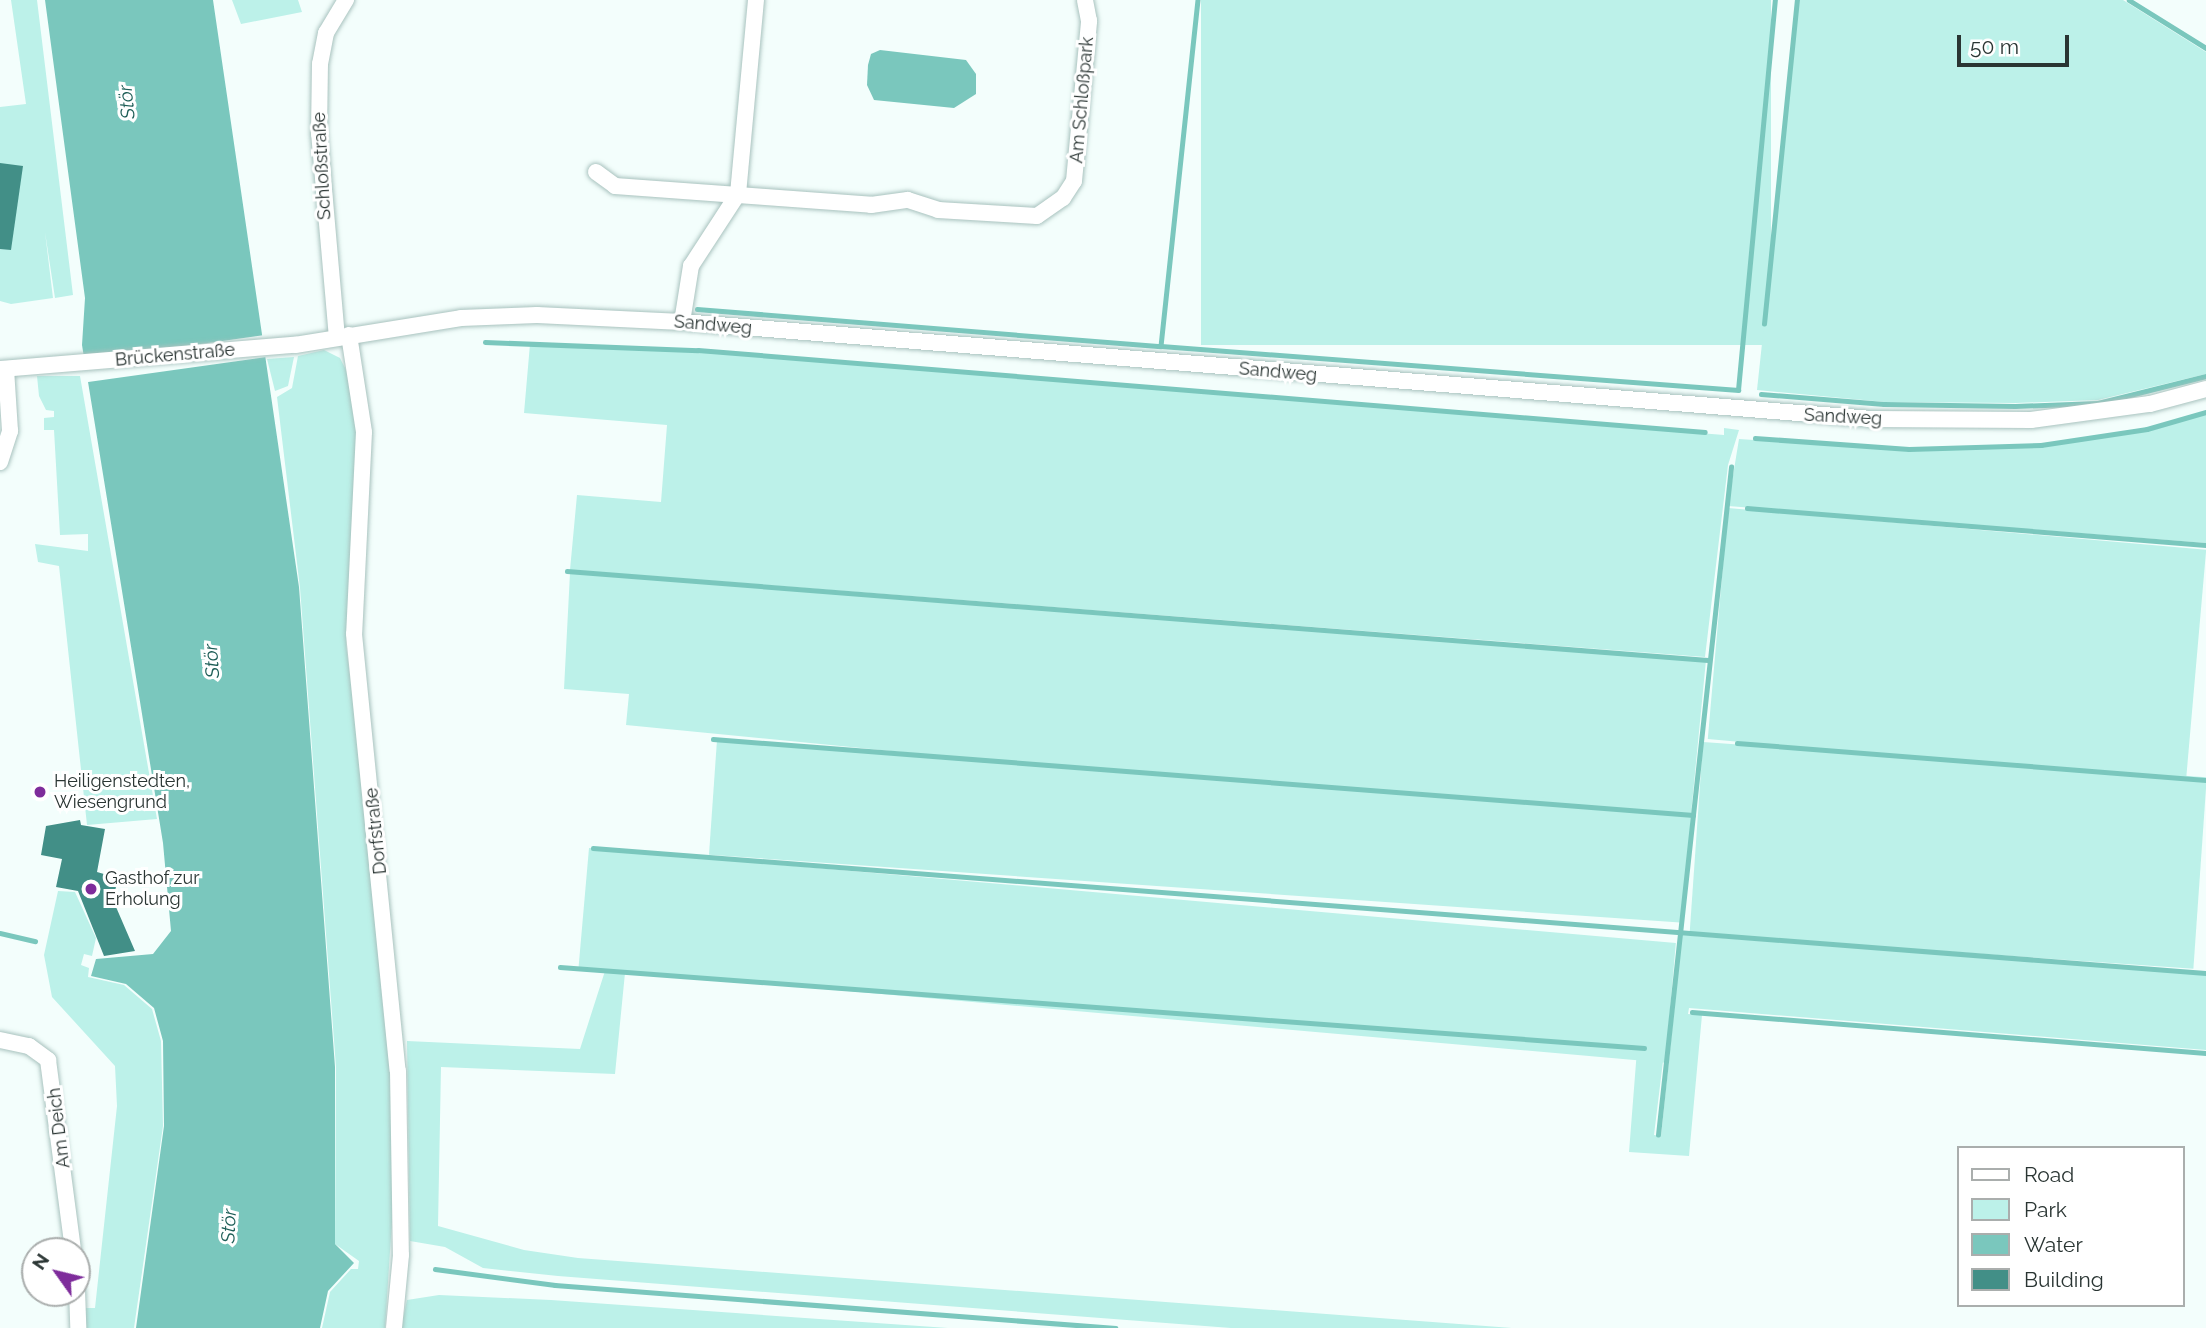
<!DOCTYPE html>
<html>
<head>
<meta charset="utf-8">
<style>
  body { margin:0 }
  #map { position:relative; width:2206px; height:1328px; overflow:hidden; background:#f3fefc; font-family:Raleway,sans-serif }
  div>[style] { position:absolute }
  .green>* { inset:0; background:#bcf1e9; transform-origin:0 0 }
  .water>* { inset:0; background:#7ac7bd }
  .pier>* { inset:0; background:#f3fefc; transform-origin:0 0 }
  .stream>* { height:4.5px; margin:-2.25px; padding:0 2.25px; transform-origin:2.25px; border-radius:2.25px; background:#7ac7bd }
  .building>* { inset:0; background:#428f87 }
  .roads { filter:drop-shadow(0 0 2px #a8c2be) drop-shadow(0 0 2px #a8c2be) }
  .minor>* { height:16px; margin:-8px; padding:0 8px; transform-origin:8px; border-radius:8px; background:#fff }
  .dots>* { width:19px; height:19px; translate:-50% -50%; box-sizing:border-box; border:4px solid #fff; border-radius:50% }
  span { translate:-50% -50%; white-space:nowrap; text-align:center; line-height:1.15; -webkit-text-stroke:6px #fff; paint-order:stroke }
  .street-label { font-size:18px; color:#2a3533 }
  .poi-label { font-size:18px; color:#2a3533 }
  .left { translate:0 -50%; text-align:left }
  .water-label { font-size:19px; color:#1e5e57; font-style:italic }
  .legend { position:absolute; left:1957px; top:1146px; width:228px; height:161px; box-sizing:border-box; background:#fff; border:2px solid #aaaead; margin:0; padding:9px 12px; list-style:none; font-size:21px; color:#2a3533 }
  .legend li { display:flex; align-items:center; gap:14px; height:35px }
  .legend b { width:35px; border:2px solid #aaaead }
  .north { position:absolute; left:21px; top:1237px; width:70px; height:70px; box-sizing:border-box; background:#fff; border:2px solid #aaaead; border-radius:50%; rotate:304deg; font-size:19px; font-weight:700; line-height:28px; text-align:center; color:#2a3533 }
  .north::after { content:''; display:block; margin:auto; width:24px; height:32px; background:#7e2c9b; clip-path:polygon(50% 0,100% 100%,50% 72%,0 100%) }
  .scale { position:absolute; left:1957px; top:35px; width:112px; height:32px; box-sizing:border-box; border:4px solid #2a3533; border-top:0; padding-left:9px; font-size:21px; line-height:24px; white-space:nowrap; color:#2a3533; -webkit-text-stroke:5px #fff; paint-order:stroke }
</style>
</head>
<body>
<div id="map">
  <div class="green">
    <div style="clip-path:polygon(11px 0,37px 0,73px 295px,55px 298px,45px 232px,53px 298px,11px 304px,0 301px,0 107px,26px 104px)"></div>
    <div style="clip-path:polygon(232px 0,298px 0,302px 12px,241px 24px)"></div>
    <div style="left:1201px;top:0;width:570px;height:345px"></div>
    <div style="clip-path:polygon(1799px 0,2123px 0,2206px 52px,2206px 374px,2098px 400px,2016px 403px,1885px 402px,1757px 390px)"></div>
    <div style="clip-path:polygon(530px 344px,697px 352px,1724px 435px,1724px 428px,1739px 430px,1728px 465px,1705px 657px,570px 570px,577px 495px,661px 502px,667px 425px,524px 413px)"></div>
    <div style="clip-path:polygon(324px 350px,340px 358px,351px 380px,357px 423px,346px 645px,374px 865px,391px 1068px,393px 1206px,385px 1328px,322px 1328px,330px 1292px,351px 1269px,358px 1269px,359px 1261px,335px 1244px,336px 1067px,300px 588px,277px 397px,292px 388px,298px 356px)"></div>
    <div style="clip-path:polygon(294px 357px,288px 386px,275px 391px,267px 359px)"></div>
    <div style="clip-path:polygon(37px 376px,80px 376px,157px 819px,87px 825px,59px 566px,38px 562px,35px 544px,88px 551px,88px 534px,60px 535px,54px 430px,44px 430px,44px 418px,54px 417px,54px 411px,46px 410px,39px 396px)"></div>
    <div style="clip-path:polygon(2206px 413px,2206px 543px,1728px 506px,1739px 439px,1908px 450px,2040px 447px,2147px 431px)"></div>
    <div style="left:1728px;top:508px;width:480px;height:232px;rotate:5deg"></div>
    <div style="clip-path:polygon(570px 573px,1706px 660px,1691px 814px,1034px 765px,626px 725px,629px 694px,564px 689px)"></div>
    <div style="left:717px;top:740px;width:977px;height:115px;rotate:4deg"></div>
    <div style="left:1703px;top:742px;width:505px;height:192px;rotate:4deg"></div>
    <div style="left:589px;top:848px;width:1091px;height:120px;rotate:5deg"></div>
    <div style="clip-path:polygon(58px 891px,75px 892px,96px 938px,92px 956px,84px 954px,81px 965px,89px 968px,88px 977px,124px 985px,152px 1009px,161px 1041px,163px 1126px,134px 1328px,82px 1328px,85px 1308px,95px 1308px,117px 1106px,115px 1066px,52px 997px,44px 955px)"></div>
    <div style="clip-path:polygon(1682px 935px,2206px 974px,2206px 1050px,1689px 1008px,1688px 1014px,1702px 1015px,1689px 1156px,1629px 1152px,1637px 1050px,1664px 1053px,1654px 1135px,1661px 1136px)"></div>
    <div style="clip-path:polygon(605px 971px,625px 973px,615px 1074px,441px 1067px,438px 1226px,524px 1250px,578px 1258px,1512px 1328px,1231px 1328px,558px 1276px,483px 1268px,445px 1247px,410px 1241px,407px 1041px,580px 1049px)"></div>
    <div style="clip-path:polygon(439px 1295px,551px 1300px,948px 1328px,401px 1328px,407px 1300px)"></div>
  </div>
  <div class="water">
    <div style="clip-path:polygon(45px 0,213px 0,299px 587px,335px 1067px,335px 1244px,354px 1263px,328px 1291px,320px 1328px,136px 1328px,164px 1126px,163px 1041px,154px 1008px,126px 984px,91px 976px,96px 959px,153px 954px,171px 931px,163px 843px,82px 345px,85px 298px)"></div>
    <div style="clip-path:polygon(880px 50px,966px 60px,976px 74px,976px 94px,954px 108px,874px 100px,867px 85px,868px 65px,871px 54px)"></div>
  </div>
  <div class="pier">
    <div style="left:265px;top:335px;width:22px;height:187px;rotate:82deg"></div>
  </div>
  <div class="stream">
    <div style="left:1198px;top:0;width:348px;rotate:96.1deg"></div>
    <div style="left:1161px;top:346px;width:579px;rotate:4.36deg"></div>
    <div style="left:1738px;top:390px;width:392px;rotate:-84.6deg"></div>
    <div style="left:2129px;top:0;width:91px;rotate:31.9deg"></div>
    <div style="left:697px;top:309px;width:465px;rotate:4.6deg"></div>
    <div style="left:1764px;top:324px;width:326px;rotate:-84.2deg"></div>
    <div style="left:485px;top:342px;width:213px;rotate:2.2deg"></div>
    <div style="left:698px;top:350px;width:1010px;rotate:4.66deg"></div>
    <div style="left:1761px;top:394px;width:123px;rotate:4.6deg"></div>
    <div style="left:1884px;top:404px;width:131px;rotate:0.9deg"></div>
    <div style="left:2015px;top:406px;width:83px;rotate:-2.1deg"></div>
    <div style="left:2098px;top:403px;width:111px;rotate:-14deg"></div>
    <div style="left:1755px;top:438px;width:154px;rotate:4.1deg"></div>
    <div style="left:1909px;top:449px;width:132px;rotate:-1.7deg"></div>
    <div style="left:2041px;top:445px;width:107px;rotate:-8.6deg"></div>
    <div style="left:2147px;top:429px;width:61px;rotate:-16.1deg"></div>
    <div style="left:1747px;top:508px;width:460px;rotate:4.6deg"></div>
    <div style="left:567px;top:571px;width:1144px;rotate:4.46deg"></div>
    <div style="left:713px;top:739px;width:983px;rotate:4.43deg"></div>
    <div style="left:1737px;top:743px;width:470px;rotate:4.5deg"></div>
    <div style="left:593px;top:848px;width:1618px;rotate:4.43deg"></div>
    <div style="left:0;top:933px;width:36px;rotate:13deg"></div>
    <div style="left:560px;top:967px;width:1087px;rotate:4.27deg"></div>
    <div style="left:1692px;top:1012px;width:516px;rotate:4.56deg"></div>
    <div style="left:1658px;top:1135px;width:672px;rotate:-83.76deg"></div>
    <div style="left:435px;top:1269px;width:121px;rotate:7.6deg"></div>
    <div style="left:555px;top:1285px;width:562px;rotate:4.39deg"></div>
  </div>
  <div class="building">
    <div style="clip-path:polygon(0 163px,23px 166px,11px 250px,0 249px)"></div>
    <div style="clip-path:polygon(80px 820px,81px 825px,105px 829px,97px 872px,118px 878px,113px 900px,135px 951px,104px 956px,78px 891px,56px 887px,62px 859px,41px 855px,46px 826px)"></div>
  </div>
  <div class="roads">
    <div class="minor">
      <div style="left:596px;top:172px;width:24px;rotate:36deg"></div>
      <div style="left:615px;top:186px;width:257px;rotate:4.2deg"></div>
      <div style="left:871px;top:205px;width:37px;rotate:-8deg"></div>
      <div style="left:908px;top:200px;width:32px;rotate:18deg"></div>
      <div style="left:938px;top:210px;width:99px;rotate:3.5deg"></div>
      <div style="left:1037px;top:216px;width:32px;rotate:-35deg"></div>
      <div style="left:1063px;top:198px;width:20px;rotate:-57deg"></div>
      <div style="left:1074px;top:181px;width:161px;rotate:-84.6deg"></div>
      <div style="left:1089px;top:21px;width:21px;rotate:-101deg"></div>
      <div style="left:682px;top:322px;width:57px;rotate:-80.9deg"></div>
      <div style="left:691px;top:266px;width:86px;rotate:-56.9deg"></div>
      <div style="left:738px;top:194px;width:195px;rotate:-84.7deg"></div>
      <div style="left:349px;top:335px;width:98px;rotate:81.2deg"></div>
      <div style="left:364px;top:432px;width:202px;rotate:92.8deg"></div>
      <div style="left:354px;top:634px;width:439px;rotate:84.3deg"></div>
      <div style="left:398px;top:1071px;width:184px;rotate:89.1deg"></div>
      <div style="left:401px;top:1255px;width:73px;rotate:95.5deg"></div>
      <div style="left:337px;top:338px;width:205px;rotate:-95deg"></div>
      <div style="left:319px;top:134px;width:70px;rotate:-89.2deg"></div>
      <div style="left:320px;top:64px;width:32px;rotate:-79deg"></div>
      <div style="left:326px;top:33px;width:39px;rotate:-59deg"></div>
      <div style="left:0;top:369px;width:296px;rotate:-4.7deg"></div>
      <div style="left:295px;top:345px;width:168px;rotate:-9.2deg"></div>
      <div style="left:461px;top:318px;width:76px;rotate:-2.3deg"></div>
      <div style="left:537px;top:315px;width:145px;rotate:2.8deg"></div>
      <div style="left:682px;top:322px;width:1194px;rotate:4.66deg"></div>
      <div style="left:1872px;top:419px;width:159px;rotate:0.4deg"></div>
      <div style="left:2031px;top:420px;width:120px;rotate:-7.7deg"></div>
      <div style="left:2150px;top:404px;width:58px;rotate:-15deg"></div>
      <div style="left:0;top:462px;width:33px;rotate:-72deg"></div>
      <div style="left:10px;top:431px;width:62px;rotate:-93.7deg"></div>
      <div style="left:0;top:1040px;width:30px;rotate:12deg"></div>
      <div style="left:29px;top:1046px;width:24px;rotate:36deg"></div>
      <div style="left:48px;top:1060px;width:193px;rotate:82.5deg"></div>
      <div style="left:77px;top:1290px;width:38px;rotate:88deg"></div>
    </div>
  </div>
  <div class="dots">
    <div style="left:40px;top:792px;background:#7e2c9b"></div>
    <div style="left:91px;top:889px;background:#7e2c9b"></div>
  </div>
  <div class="street-label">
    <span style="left:1082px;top:100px;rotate:-85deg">Am Schloßpark</span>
    <span style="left:322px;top:166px;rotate:-93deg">Schloßstraße</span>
    <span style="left:713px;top:325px;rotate:5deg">Sandweg</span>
    <span style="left:175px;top:355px;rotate:-5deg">Brückenstraße</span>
    <span style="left:1278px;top:372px;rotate:5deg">Sandweg</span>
    <span style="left:1843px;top:417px;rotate:3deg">Sandweg</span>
    <span style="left:376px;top:831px;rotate:-96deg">Dorfstraße</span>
    <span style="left:59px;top:1128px;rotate:-97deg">Am Deich</span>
  </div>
  <div class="poi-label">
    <span class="left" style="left:54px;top:792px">Heiligenstedten,<br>Wiesengrund</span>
    <span class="left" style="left:105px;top:889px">Gasthof zur<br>Erholung</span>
  </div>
  <div class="water-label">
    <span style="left:127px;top:102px;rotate:-96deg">Stör</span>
    <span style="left:212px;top:661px;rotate:-94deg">Stör</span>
    <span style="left:229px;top:1226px;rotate:-87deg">Stör</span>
  </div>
  <ul class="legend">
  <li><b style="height:9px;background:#fff"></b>Road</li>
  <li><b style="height:19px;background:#bcf1e9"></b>Park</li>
  <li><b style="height:19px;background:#7ac7bd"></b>Water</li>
  <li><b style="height:19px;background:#428f87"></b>Building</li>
  </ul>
  <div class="north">N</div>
  <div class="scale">50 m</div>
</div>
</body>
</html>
